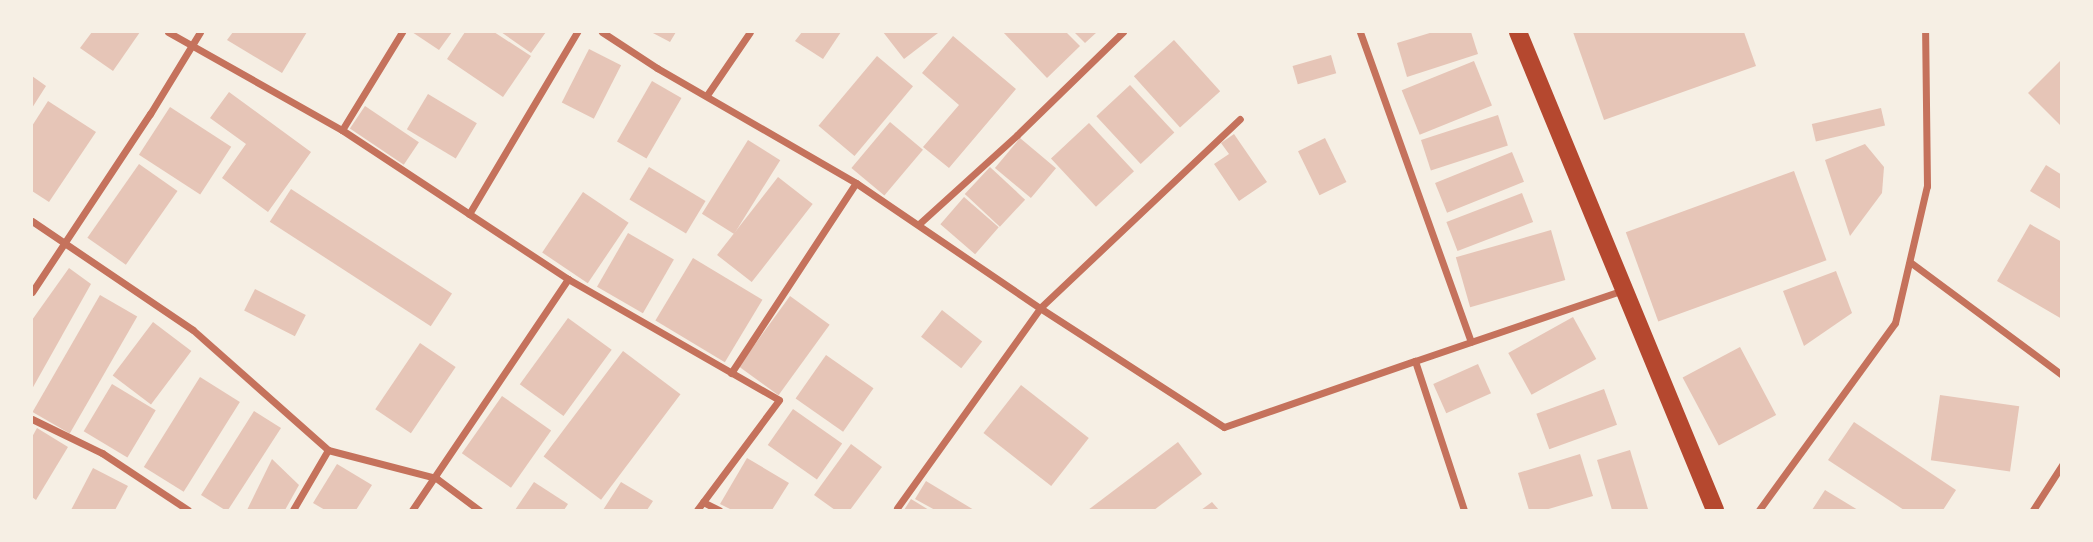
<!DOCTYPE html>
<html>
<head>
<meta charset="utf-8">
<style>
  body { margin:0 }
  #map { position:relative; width:2093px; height:542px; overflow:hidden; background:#f6efe4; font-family:"PT Sans Narrow",sans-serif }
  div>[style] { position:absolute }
  .building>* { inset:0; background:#e6c5b7; transform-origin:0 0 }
  .minor>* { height:7px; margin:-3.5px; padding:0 3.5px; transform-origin:3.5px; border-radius:3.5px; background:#c5725c }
  .primary>* { height:18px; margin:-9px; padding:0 9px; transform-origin:9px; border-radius:9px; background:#b5482f }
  span { translate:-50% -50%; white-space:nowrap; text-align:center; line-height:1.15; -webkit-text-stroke:5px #f6efe4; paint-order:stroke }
  .frame { position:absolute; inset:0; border:33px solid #f6efe4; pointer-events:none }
</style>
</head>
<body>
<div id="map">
  <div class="building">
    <div style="clip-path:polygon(92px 32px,140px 32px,113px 71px,80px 48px)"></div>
    <div style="clip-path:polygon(233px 32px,307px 32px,282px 73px,227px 40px)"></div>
    <div style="clip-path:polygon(412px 32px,452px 32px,439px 50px)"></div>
    <div style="clip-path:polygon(465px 32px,494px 32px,531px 56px,503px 97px,447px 59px)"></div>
    <div style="clip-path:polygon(501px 32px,546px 32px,531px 53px)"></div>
    <div style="clip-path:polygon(651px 32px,676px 32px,670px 42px)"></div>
    <div style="clip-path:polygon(802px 32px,841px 32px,823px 59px,795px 41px)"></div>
    <div style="clip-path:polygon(883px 32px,937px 32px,938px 33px,904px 59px)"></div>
    <div style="clip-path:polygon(1003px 32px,1066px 32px,1080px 46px,1047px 78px)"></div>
    <div style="clip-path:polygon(1074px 32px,1097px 32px,1085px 43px)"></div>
    <div style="clip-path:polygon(1433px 32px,1471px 32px,1478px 54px,1407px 77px,1397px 43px)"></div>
    <div style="clip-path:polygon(1573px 32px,1744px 32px,1756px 66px,1604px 120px)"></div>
    <div style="clip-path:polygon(953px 36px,1016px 89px,949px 168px,923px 147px,959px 105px,922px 73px)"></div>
    <div style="left:1174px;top:40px;width:69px;height:54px;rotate:48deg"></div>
    <div style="left:589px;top:49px;width:36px;height:60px;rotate:27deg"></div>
    <div style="left:1331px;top:55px;width:19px;height:40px;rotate:74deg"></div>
    <div style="left:877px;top:56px;width:47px;height:91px;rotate:40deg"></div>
    <div style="left:1474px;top:61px;width:48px;height:78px;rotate:68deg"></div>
    <div style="clip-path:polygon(2060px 61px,2062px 63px,2062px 127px,2028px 93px)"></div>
    <div style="clip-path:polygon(32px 76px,46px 86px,32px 108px)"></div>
    <div style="left:652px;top:81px;width:34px;height:70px;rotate:30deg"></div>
    <div style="left:1130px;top:85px;width:65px;height:46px;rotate:47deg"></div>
    <div style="clip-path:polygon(229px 92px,311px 152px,268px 212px,222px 178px,246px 144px,210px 118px)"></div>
    <div style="left:428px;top:94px;width:57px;height:41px;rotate:31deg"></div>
    <div style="clip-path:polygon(48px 101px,96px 132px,49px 202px,32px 191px,32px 126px)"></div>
    <div style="left:365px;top:106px;width:65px;height:27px;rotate:34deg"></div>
    <div style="left:170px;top:107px;width:73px;height:57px;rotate:33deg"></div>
    <div style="left:1881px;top:108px;width:18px;height:71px;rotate:77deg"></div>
    <div style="left:1498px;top:115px;width:32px;height:81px;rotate:72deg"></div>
    <div style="left:890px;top:122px;width:43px;height:60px;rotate:40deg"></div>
    <div style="left:1089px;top:123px;width:66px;height:52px;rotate:47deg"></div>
    <div style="clip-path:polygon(1234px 134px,1267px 182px,1239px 201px,1214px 164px,1229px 154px,1221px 143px)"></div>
    <div style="left:1020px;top:138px;width:47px;height:39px;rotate:40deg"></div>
    <div style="left:1325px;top:138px;width:49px;height:30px;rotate:64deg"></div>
    <div style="left:748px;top:140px;width:38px;height:87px;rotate:32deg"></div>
    <div style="clip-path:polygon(1865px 144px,1884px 167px,1882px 193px,1850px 236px,1825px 160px)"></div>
    <div style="left:1512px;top:152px;width:32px;height:83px;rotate:68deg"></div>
    <div style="left:139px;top:164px;width:47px;height:90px;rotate:35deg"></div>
    <div style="clip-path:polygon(2046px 165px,2062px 175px,2062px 210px,2030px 191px)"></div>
    <div style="left:649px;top:167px;width:66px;height:38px;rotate:31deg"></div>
    <div style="left:990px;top:167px;width:48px;height:37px;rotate:43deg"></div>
    <div style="left:1794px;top:171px;width:95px;height:179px;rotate:70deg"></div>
    <div style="left:778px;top:177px;width:44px;height:99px;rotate:38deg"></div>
    <div style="left:291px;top:189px;width:192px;height:39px;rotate:33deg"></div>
    <div style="left:583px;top:192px;width:55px;height:73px;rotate:34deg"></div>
    <div style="left:1522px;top:193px;width:31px;height:81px;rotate:69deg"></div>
    <div style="left:964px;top:197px;width:46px;height:36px;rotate:41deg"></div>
    <div style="clip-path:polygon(2030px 224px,2062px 242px,2062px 319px,1997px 281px)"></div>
    <div style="left:1551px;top:230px;width:52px;height:99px;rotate:74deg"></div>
    <div style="left:628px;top:233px;width:53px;height:62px;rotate:30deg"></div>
    <div style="left:693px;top:258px;width:81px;height:73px;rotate:31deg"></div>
    <div style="clip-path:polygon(69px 268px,91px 284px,32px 389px,32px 320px)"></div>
    <div style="clip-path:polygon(1836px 271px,1852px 313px,1804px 346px,1783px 291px)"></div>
    <div style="left:255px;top:289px;width:57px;height:24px;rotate:27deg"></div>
    <div style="left:100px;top:295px;width:43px;height:135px;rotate:30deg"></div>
    <div style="left:790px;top:296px;width:49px;height:87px;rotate:36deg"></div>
    <div style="left:942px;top:310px;width:51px;height:34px;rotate:38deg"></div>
    <div style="left:1573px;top:317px;width:48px;height:74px;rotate:61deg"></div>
    <div style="left:568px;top:318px;width:54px;height:82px;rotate:36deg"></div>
    <div style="left:153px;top:322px;width:48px;height:67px;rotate:37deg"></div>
    <div style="left:420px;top:343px;width:43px;height:80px;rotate:34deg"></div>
    <div style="left:1740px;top:347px;width:77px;height:65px;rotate:62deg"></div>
    <div style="left:623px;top:351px;width:72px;height:132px;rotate:37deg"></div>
    <div style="left:826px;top:355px;width:58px;height:53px;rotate:35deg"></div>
    <div style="left:1478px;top:364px;width:32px;height:49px;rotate:66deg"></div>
    <div style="left:200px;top:377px;width:47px;height:106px;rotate:32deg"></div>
    <div style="left:112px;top:384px;width:51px;height:55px;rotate:31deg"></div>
    <div style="left:1021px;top:385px;width:86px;height:61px;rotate:38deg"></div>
    <div style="left:1604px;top:389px;width:38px;height:72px;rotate:70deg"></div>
    <div style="left:1940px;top:395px;width:80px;height:66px;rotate:8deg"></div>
    <div style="left:502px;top:396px;width:60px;height:70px;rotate:35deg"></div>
    <div style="left:793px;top:409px;width:60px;height:44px;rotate:35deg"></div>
    <div style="clip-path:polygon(254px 411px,281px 428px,228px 510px,225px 510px,201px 495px)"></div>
    <div style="clip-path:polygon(1854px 422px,1956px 490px,1943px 510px,1904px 510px,1828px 460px)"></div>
    <div style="clip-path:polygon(37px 428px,68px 447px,36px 500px,32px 497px,32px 437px)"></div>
    <div style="clip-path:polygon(1178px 442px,1202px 474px,1154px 510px,1088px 510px)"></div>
    <div style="clip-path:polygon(851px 444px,882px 467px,850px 510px,835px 510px,814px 495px)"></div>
    <div style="clip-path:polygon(1630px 450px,1648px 509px,1612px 510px,1597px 460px)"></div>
    <div style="clip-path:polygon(1580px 454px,1593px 496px,1545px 510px,1529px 510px,1518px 473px)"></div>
    <div style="clip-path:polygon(747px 458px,789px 483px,772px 510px,732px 510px,720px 504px)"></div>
    <div style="clip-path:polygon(272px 459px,299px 485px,285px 510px,247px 510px)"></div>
    <div style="clip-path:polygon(337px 464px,372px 485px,356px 510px,325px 510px,313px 503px)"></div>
    <div style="clip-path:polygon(93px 468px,128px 486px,115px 510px,71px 510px)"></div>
    <div style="clip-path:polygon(926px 481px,974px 510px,935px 510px,915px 499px)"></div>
    <div style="clip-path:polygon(534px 482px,568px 504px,564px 510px,515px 510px)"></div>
    <div style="clip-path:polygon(621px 482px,653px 501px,647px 510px,603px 510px)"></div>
    <div style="clip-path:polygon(1825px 490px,1858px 510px,1812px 510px)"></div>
    <div style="clip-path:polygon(911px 499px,929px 510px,904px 510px)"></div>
    <div style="clip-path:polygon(1212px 502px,1219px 510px,1201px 510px)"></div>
  </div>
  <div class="minor">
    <div style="left:168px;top:32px;width:200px;rotate:29.4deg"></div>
    <div style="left:342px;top:130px;width:271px;rotate:33.4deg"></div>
    <div style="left:568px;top:279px;width:279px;rotate:124deg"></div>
    <div style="left:602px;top:32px;width:66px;rotate:33.2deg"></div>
    <div style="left:657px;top:68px;width:230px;rotate:30deg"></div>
    <div style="left:856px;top:183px;width:222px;rotate:34.2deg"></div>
    <div style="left:1040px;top:308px;width:219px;rotate:32.9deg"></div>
    <div style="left:1224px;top:427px;width:202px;rotate:-19.1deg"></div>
    <div style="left:1360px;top:32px;width:329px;rotate:70.3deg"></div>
    <div style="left:707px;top:95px;width:76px;rotate:-55.7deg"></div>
    <div style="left:342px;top:130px;width:115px;rotate:-58.5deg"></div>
    <div style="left:469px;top:214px;width:212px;rotate:-59.3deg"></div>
    <div style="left:32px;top:221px;width:194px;rotate:34.1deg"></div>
    <div style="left:193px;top:330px;width:181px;rotate:41.6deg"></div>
    <div style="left:328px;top:450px;width:69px;rotate:120.3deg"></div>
    <div style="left:920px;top:223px;width:131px;rotate:-42.2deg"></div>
    <div style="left:1017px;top:135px;width:148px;rotate:-44.2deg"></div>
    <div style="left:1910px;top:262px;width:189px;rotate:36.6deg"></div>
    <div style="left:568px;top:279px;width:243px;rotate:29.8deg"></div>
    <div style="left:779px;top:400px;width:137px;rotate:126.7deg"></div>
    <div style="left:32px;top:292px;width:214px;rotate:-56.5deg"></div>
    <div style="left:150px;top:114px;width:96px;rotate:-58.6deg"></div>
    <div style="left:731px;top:373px;width:227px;rotate:-56.7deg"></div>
    <div style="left:32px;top:419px;width:78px;rotate:25.9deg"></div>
    <div style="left:102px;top:453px;width:103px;rotate:33.5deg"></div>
    <div style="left:328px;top:450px;width:112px;rotate:14.5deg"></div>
    <div style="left:436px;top:478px;width:54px;rotate:36.7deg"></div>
    <div style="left:703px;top:502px;width:18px;rotate:27deg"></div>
    <div style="left:897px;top:508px;width:246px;rotate:-54.4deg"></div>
    <div style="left:1040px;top:308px;width:275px;rotate:-43.4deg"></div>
    <div style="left:1464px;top:510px;width:157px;rotate:-108.2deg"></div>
    <div style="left:1415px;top:361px;width:221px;rotate:-18.8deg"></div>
    <div style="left:1759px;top:510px;width:231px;rotate:-54deg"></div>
    <div style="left:1895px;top:323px;width:141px;rotate:-76.9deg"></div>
    <div style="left:1927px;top:186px;width:154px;rotate:-90.7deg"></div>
    <div style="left:2033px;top:510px;width:54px;rotate:-57.2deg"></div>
  </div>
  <div class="primary">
    <div style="left:1518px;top:32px;width:517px;rotate:67.6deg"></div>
  </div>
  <div class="frame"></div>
</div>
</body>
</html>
